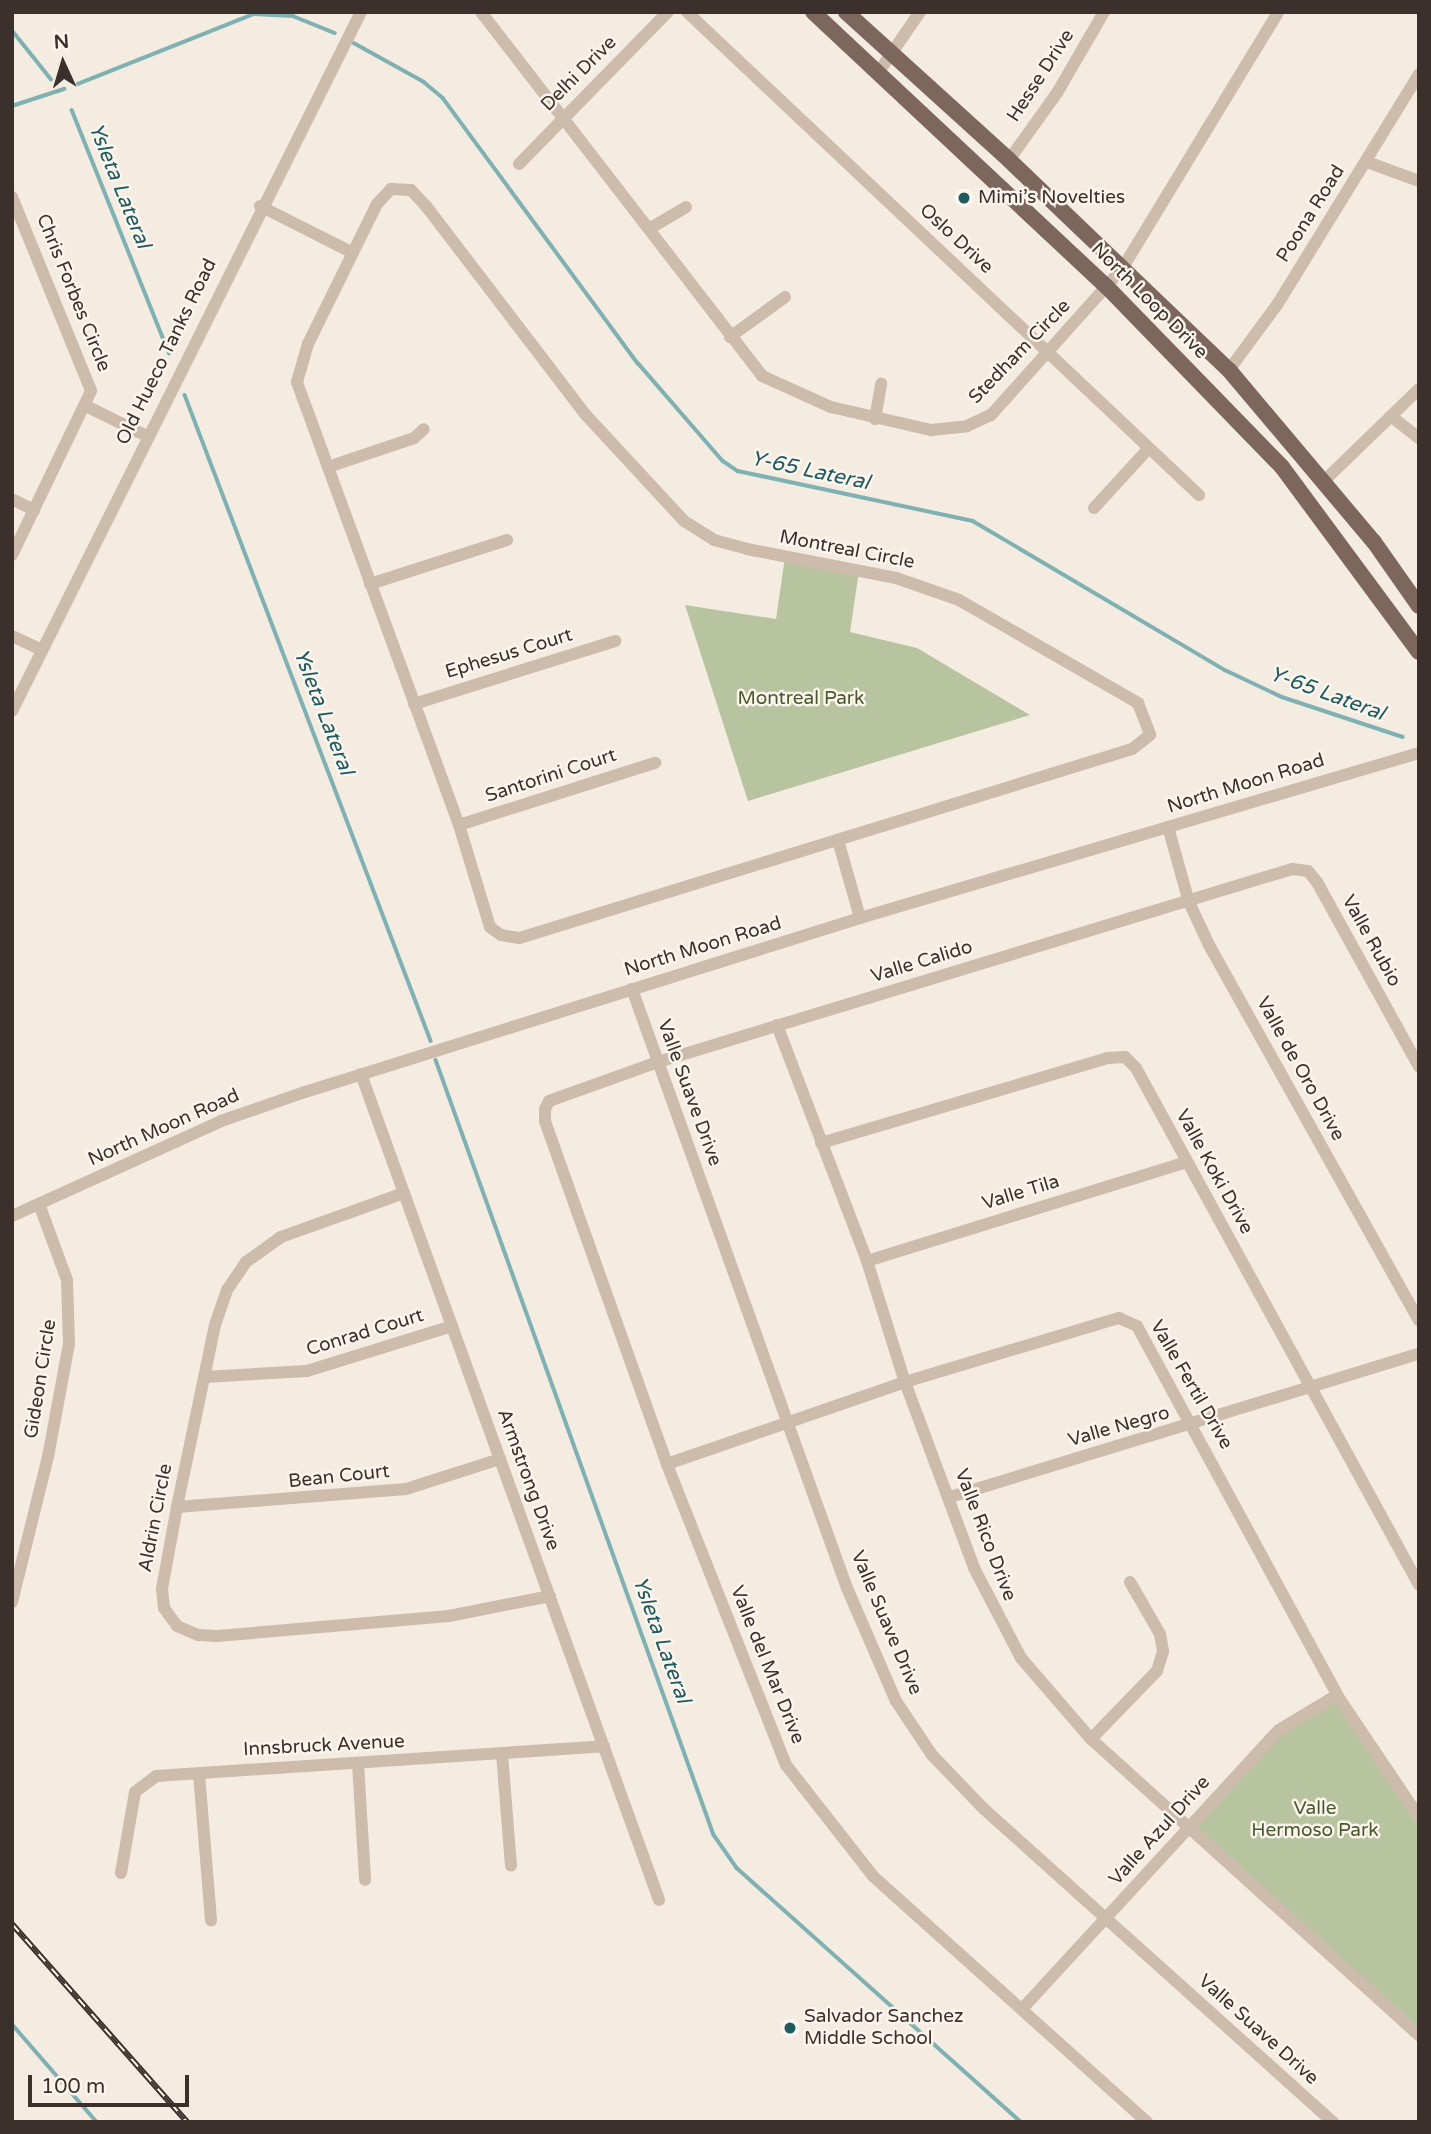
<!DOCTYPE html>
<html>
<head>
<meta charset="utf-8">
<style>
  body { margin:0 }
  #map { position:relative; width:1431px; height:2134px; overflow:hidden; background:#f4ebe1; font-family:"Varela Round",sans-serif }
  div>[style] { position:absolute }
  .green>* { inset:0; background:#b8c4a0 }
  .stream>* { height:3.5px; margin:-1.75px; padding:0 1.75px; transform-origin:1.75px; border-radius:1.75px; background:#7fb0b2 }
  .minor>* { height:12px; margin:-6px; padding:0 6px; transform-origin:6px; border-radius:6px; background:#cdbbac }
  .major>* { height:16px; margin:-8px; padding:0 8px; transform-origin:8px; border-radius:8px; background:#7d675c }
  .rail>* { height:6px; margin-top:-3px; transform-origin:0; background:repeating-linear-gradient(90deg,#fbf5ee 0 10px,#3b302b 0 20px); box-sizing:border-box; border-block:2px solid #3b302b }
  .dots>* { width:19px; height:19px; translate:-50% -50%; box-sizing:border-box; border:4px solid #fbf5ee; border-radius:50% }
  span { translate:-50% -50%; white-space:nowrap; text-align:center; line-height:1.15; -webkit-text-stroke:5px #fbf5ee; paint-order:stroke }
  .street-label { font-size:19px; color:#3b302b }
  .poi-label { font-size:19px; color:#3b302b }
  .left { translate:0 -50%; text-align:left }
  .park-label { font-size:19px; color:#4a5a2e }
  .water-label { font-size:21px; color:#1f5a5e; font-style:italic }
  .frame { position:absolute; inset:0; border:14px solid #3b302b; pointer-events:none }
  .north { position:absolute; left:28px; top:28px; width:70px; height:70px; -webkit-text-stroke:5px #fbf5ee; paint-order:stroke; rotate:356deg; font-size:19px; font-weight:700; line-height:28px; text-align:center; color:#3b302b }
  .north::after { content:''; display:block; margin:auto; width:24px; height:32px; background:#3b302b; clip-path:polygon(50% 0,100% 100%,50% 72%,0 100%) }
  .scale { position:absolute; left:28px; top:2075px; width:161px; height:32px; box-sizing:border-box; border:4px solid #3b302b; border-top:0; padding-left:9px; font-size:21px; line-height:24px; white-space:nowrap; color:#3b302b; -webkit-text-stroke:5px #fbf5ee; paint-order:stroke }
</style>
</head>
<body>
<div id="map">
  <div class="green">
    <div style="clip-path:polygon(785px 557px,859px 571px,850px 632px,917px 648px,1030px 715px,748px 801px,685px 605px,776px 619px)"></div>
    <div style="clip-path:polygon(1337px 1695px,1419px 1817px,1419px 2035px,1189px 1825px,1279px 1730px)"></div>
  </div>
  <div class="stream">
    <div style="left:12px;top:30px;width:63px;rotate:51.5deg"></div>
    <div style="left:354px;top:43px;width:80px;rotate:29.1deg"></div>
    <div style="left:424px;top:82px;width:25px;rotate:40deg"></div>
    <div style="left:443px;top:98px;width:329px;rotate:53.7deg"></div>
    <div style="left:638px;top:363px;width:130px;rotate:49.1deg"></div>
    <div style="left:723px;top:461px;width:18px;rotate:34deg"></div>
    <div style="left:738px;top:471px;width:240px;rotate:12deg"></div>
    <div style="left:973px;top:521px;width:293px;rotate:30.6deg"></div>
    <div style="left:1225px;top:670px;width:63px;rotate:25.3deg"></div>
    <div style="left:1282px;top:697px;width:127px;rotate:18.3deg"></div>
    <div style="left:78px;top:84px;width:189px;rotate:-21.7deg"></div>
    <div style="left:254px;top:14px;width:39px;rotate:3deg"></div>
    <div style="left:293px;top:16px;width:45px;rotate:22deg"></div>
    <div style="left:12px;top:106px;width:55px;rotate:-18.1deg"></div>
    <div style="left:72px;top:110px;width:262px;rotate:68.2deg"></div>
    <div style="left:185px;top:395px;width:691px;rotate:69.15deg"></div>
    <div style="left:436px;top:1060px;width:823px;rotate:70.27deg"></div>
    <div style="left:714px;top:1835px;width:40px;rotate:55.1deg"></div>
    <div style="left:737px;top:1868px;width:381px;rotate:41.8deg"></div>
    <div style="left:12px;top:2024px;width:130px;rotate:49.1deg"></div>
  </div>
  <div class="minor">
    <div style="left:481px;top:12px;width:460px;rotate:52.3deg"></div>
    <div style="left:762px;top:376px;width:76px;rotate:24.2deg"></div>
    <div style="left:831px;top:407px;width:103px;rotate:13deg"></div>
    <div style="left:931px;top:430px;width:36px;rotate:-6deg"></div>
    <div style="left:967px;top:426px;width:26px;rotate:-25deg"></div>
    <div style="left:991px;top:415px;width:196px;rotate:-48.1deg"></div>
    <div style="left:1122px;top:269px;width:301px;rotate:-58.7deg"></div>
    <div style="left:687px;top:12px;width:704px;rotate:43.33deg"></div>
    <div style="left:878px;top:73px;width:74px;rotate:-55.5deg"></div>
    <div style="left:1009px;top:160px;width:82px;rotate:-54.4deg"></div>
    <div style="left:1057px;top:93px;width:94px;rotate:-59.9deg"></div>
    <div style="left:1367px;top:162px;width:55px;rotate:20.1deg"></div>
    <div style="left:519px;top:164px;width:213px;rotate:-45.6deg"></div>
    <div style="left:391px;top:189px;width:20px;rotate:3deg"></div>
    <div style="left:411px;top:190px;width:22px;rotate:47deg"></div>
    <div style="left:426px;top:206px;width:262px;rotate:52.6deg"></div>
    <div style="left:585px;top:414px;width:146px;rotate:47.2deg"></div>
    <div style="left:684px;top:521px;width:36px;rotate:32deg"></div>
    <div style="left:714px;top:540px;width:34px;rotate:15deg"></div>
    <div style="left:747px;top:549px;width:152px;rotate:11deg"></div>
    <div style="left:896px;top:578px;width:67px;rotate:19.2deg"></div>
    <div style="left:959px;top:600px;width:207px;rotate:29.9deg"></div>
    <div style="left:1138px;top:703px;width:34px;rotate:69deg"></div>
    <div style="left:1150px;top:735px;width:23px;rotate:142deg"></div>
    <div style="left:1132px;top:749px;width:641px;rotate:162.86deg"></div>
    <div style="left:519px;top:938px;width:18px;rotate:-171deg"></div>
    <div style="left:501px;top:935px;width:14px;rotate:-144deg"></div>
    <div style="left:490px;top:927px;width:107px;rotate:-106.9deg"></div>
    <div style="left:459px;top:825px;width:472px;rotate:-110.1deg"></div>
    <div style="left:297px;top:382px;width:40px;rotate:-74deg"></div>
    <div style="left:308px;top:344px;width:156px;rotate:-63.8deg"></div>
    <div style="left:377px;top:204px;width:21px;rotate:-47deg"></div>
    <div style="left:12px;top:197px;width:209px;rotate:67.8deg"></div>
    <div style="left:91px;top:391px;width:182px;rotate:115.7deg"></div>
    <div style="left:260px;top:206px;width:104px;rotate:26.8deg"></div>
    <div style="left:649px;top:229px;width:43px;rotate:-30.7deg"></div>
    <div style="left:730px;top:337px;width:68px;rotate:-36deg"></div>
    <div style="left:1229px;top:370px;width:81px;rotate:-53.6deg"></div>
    <div style="left:1277px;top:305px;width:271px;rotate:-58.4deg"></div>
    <div style="left:86px;top:406px;width:68px;rotate:26.2deg"></div>
    <div style="left:1392px;top:417px;width:34px;rotate:38deg"></div>
    <div style="left:875px;top:419px;width:36px;rotate:-80deg"></div>
    <div style="left:328px;top:467px;width:91px;rotate:-18.6deg"></div>
    <div style="left:414px;top:438px;width:13px;rotate:-42deg"></div>
    <div style="left:1324px;top:481px;width:132px;rotate:-44.1deg"></div>
    <div style="left:12px;top:499px;width:25px;rotate:27deg"></div>
    <div style="left:1094px;top:508px;width:80px;rotate:-47.5deg"></div>
    <div style="left:370px;top:584px;width:144px;rotate:-17.8deg"></div>
    <div style="left:12px;top:636px;width:33px;rotate:25deg"></div>
    <div style="left:414px;top:704px;width:211px;rotate:-17.4deg"></div>
    <div style="left:12px;top:711px;width:781px;rotate:-63.47deg"></div>
    <div style="left:459px;top:825px;width:206px;rotate:-17.6deg"></div>
    <div style="left:1168px;top:827px;width:78px;rotate:74.4deg"></div>
    <div style="left:1189px;top:902px;width:47px;rotate:65.1deg"></div>
    <div style="left:1209px;top:945px;width:430px;rotate:60.8deg"></div>
    <div style="left:838px;top:840px;width:81px;rotate:74.2deg"></div>
    <div style="left:632px;top:989px;width:636px;rotate:70.26deg"></div>
    <div style="left:847px;top:1588px;width:123px;rotate:66.6deg"></div>
    <div style="left:896px;top:1701px;width:65px;rotate:56.3deg"></div>
    <div style="left:932px;top:1755px;width:75px;rotate:46.1deg"></div>
    <div style="left:984px;top:1809px;width:469px;rotate:41.9deg"></div>
    <div style="left:777px;top:1025px;width:253px;rotate:69.1deg"></div>
    <div style="left:867px;top:1261px;width:127px;rotate:72.6deg"></div>
    <div style="left:905px;top:1382px;width:198px;rotate:69.6deg"></div>
    <div style="left:974px;top:1568px;width:102px;rotate:62.4deg"></div>
    <div style="left:1021px;top:1658px;width:107px;rotate:49.2deg"></div>
    <div style="left:1091px;top:1739px;width:442px;rotate:42.1deg"></div>
    <div style="left:361px;top:1074px;width:878px;rotate:70.16deg"></div>
    <div style="left:821px;top:1143px;width:299px;rotate:-16.5deg"></div>
    <div style="left:1108px;top:1058px;width:17px;rotate:-3deg"></div>
    <div style="left:1125px;top:1057px;width:16px;rotate:45deg"></div>
    <div style="left:1136px;top:1068px;width:589px;rotate:61.3deg"></div>
    <div style="left:404px;top:1193px;width:131px;rotate:160.3deg"></div>
    <div style="left:281px;top:1237px;width:43px;rotate:144.5deg"></div>
    <div style="left:246px;top:1262px;width:34px;rotate:124deg"></div>
    <div style="left:227px;top:1290px;width:37px;rotate:109deg"></div>
    <div style="left:215px;top:1325px;width:186px;rotate:101.8deg"></div>
    <div style="left:177px;top:1507px;width:83px;rotate:100.4deg"></div>
    <div style="left:162px;top:1589px;width:19px;rotate:84deg"></div>
    <div style="left:164px;top:1608px;width:22px;rotate:54deg"></div>
    <div style="left:177px;top:1626px;width:23px;rotate:23deg"></div>
    <div style="left:198px;top:1635px;width:19px;rotate:3deg"></div>
    <div style="left:217px;top:1636px;width:233px;rotate:-4.9deg"></div>
    <div style="left:449px;top:1616px;width:103px;rotate:-11.2deg"></div>
    <div style="left:12px;top:1216px;width:230px;rotate:-24.4deg"></div>
    <div style="left:221px;top:1121px;width:86px;rotate:-19.1deg"></div>
    <div style="left:302px;top:1093px;width:585px;rotate:-17.41deg"></div>
    <div style="left:860px;top:918px;width:583px;rotate:-16.45deg"></div>
    <div style="left:867px;top:1261px;width:334px;rotate:-17.2deg"></div>
    <div style="left:205px;top:1377px;width:102px;rotate:-3.4deg"></div>
    <div style="left:307px;top:1371px;width:152px;rotate:-17.2deg"></div>
    <div style="left:667px;top:1464px;width:252px;rotate:-19deg"></div>
    <div style="left:905px;top:1382px;width:223px;rotate:-16.7deg"></div>
    <div style="left:1119px;top:1318px;width:20px;rotate:24deg"></div>
    <div style="left:1137px;top:1326px;width:420px;rotate:61.5deg"></div>
    <div style="left:1337px;top:1695px;width:147px;rotate:56.1deg"></div>
    <div style="left:950px;top:1497px;width:490px;rotate:-17deg"></div>
    <div style="left:177px;top:1507px;width:230px;rotate:-4.5deg"></div>
    <div style="left:406px;top:1489px;width:99px;rotate:-17.7deg"></div>
    <div style="left:12px;top:1602px;width:149px;rotate:-76.1deg"></div>
    <div style="left:48px;top:1457px;width:115px;rotate:-79.5deg"></div>
    <div style="left:69px;top:1344px;width:64px;rotate:-91.8deg"></div>
    <div style="left:67px;top:1280px;width:81px;rotate:-110.2deg"></div>
    <div style="left:1091px;top:1739px;width:95px;rotate:-45.9deg"></div>
    <div style="left:1157px;top:1671px;width:21px;rotate:-73deg"></div>
    <div style="left:1163px;top:1651px;width:17px;rotate:-100deg"></div>
    <div style="left:1160px;top:1634px;width:60px;rotate:-120deg"></div>
    <div style="left:502px;top:1754px;width:112px;rotate:85.4deg"></div>
    <div style="left:358px;top:1764px;width:116px;rotate:86.5deg"></div>
    <div style="left:199px;top:1774px;width:147px;rotate:85.3deg"></div>
    <div style="left:121px;top:1873px;width:82px;rotate:-80.2deg"></div>
    <div style="left:135px;top:1792px;width:26px;rotate:-37deg"></div>
    <div style="left:156px;top:1776px;width:449px;rotate:-3.8deg"></div>
    <div style="left:1023px;top:2008px;width:378px;rotate:-47.4deg"></div>
    <div style="left:1279px;top:1730px;width:68px;rotate:-31.1deg"></div>
    <div style="left:1147px;top:2122px;width:368px;rotate:-138.1deg"></div>
    <div style="left:873px;top:1876px;width:141px;rotate:-128.1deg"></div>
    <div style="left:786px;top:1765px;width:324px;rotate:-111.6deg"></div>
    <div style="left:667px;top:1464px;width:364px;rotate:-109.6deg"></div>
    <div style="left:545px;top:1121px;width:12px;rotate:-90deg"></div>
    <div style="left:545px;top:1109px;width:9px;rotate:-63deg"></div>
    <div style="left:549px;top:1101px;width:116px;rotate:-19.7deg"></div>
    <div style="left:658px;top:1062px;width:663px;rotate:-16.93deg"></div>
    <div style="left:1292px;top:869px;width:16px;rotate:7deg"></div>
    <div style="left:1308px;top:871px;width:14px;rotate:51deg"></div>
    <div style="left:1317px;top:882px;width:211px;rotate:61.1deg"></div>
  </div>
  <div class="major">
    <div style="left:813px;top:12px;width:403px;rotate:43.1deg"></div>
    <div style="left:1107px;top:287px;width:251px;rotate:45.8deg"></div>
    <div style="left:1282px;top:467px;width:230px;rotate:53.5deg"></div>
    <div style="left:846px;top:12px;width:220px;rotate:42.2deg"></div>
    <div style="left:1009px;top:160px;width:304px;rotate:43.7deg"></div>
    <div style="left:1229px;top:370px;width:225px;rotate:49.9deg"></div>
    <div style="left:1374px;top:542px;width:78px;rotate:54.9deg"></div>
  </div>
  <div class="rail">
    <div style="left:12px;top:1924px;width:264px;rotate:48.5deg"></div>
  </div>
  <div class="dots">
    <div style="left:964px;top:198px;background:#1f5a5e"></div>
    <div style="left:790px;top:2028px;background:#1f5a5e"></div>
  </div>
  <div class="street-label">
    <span style="left:579px;top:74px;rotate:-45deg">Delhi Drive</span>
    <span style="left:1041px;top:76px;rotate:-57deg">Hesse Drive</span>
    <span style="left:1311px;top:214px;rotate:-58deg">Poona Road</span>
    <span style="left:956px;top:239px;rotate:43deg">Oslo Drive</span>
    <span style="left:73px;top:293px;rotate:68deg">Chris Forbes Circle</span>
    <span style="left:1149px;top:301px;rotate:45deg">North Loop Drive</span>
    <span style="left:167px;top:352px;rotate:-64deg">Old Hueco Tanks Road</span>
    <span style="left:1020px;top:352px;rotate:-46deg">Stedham Circle</span>
    <span style="left:847px;top:550px;rotate:11deg">Montreal Circle</span>
    <span style="left:509px;top:654px;rotate:-17deg">Ephesus Court</span>
    <span style="left:551px;top:776px;rotate:-18deg">Santorini Court</span>
    <span style="left:1246px;top:784px;rotate:-17deg">North Moon Road</span>
    <span style="left:1371px;top:941px;rotate:61deg">Valle Rubio</span>
    <span style="left:703px;top:947px;rotate:-17deg">North Moon Road</span>
    <span style="left:922px;top:962px;rotate:-17deg">Valle Calido</span>
    <span style="left:1300px;top:1069px;rotate:61deg">Valle de Oro Drive</span>
    <span style="left:689px;top:1093px;rotate:70deg">Valle Suave Drive</span>
    <span style="left:164px;top:1128px;rotate:-24deg">North Moon Road</span>
    <span style="left:1214px;top:1172px;rotate:61deg">Valle Koki Drive</span>
    <span style="left:1021px;top:1193px;rotate:-17deg">Valle Tila</span>
    <span style="left:365px;top:1333px;rotate:-17deg">Conrad Court</span>
    <span style="left:41px;top:1379px;rotate:-81deg">Gideon Circle</span>
    <span style="left:1191px;top:1385px;rotate:60deg">Valle Fertil Drive</span>
    <span style="left:1119px;top:1427px;rotate:-16deg">Valle Negro</span>
    <span style="left:339px;top:1477px;rotate:-6deg">Bean Court</span>
    <span style="left:528px;top:1480px;rotate:70deg">Armstrong Drive</span>
    <span style="left:156px;top:1518px;rotate:-79deg">Aldrin Circle</span>
    <span style="left:985px;top:1535px;rotate:69deg">Valle Rico Drive</span>
    <span style="left:886px;top:1623px;rotate:67deg">Valle Suave Drive</span>
    <span style="left:767px;top:1665px;rotate:68deg">Valle del Mar Drive</span>
    <span style="left:324px;top:1746px;rotate:-3deg">Innsbruck Avenue</span>
    <span style="left:1160px;top:1831px;rotate:-48deg">Valle Azul Drive</span>
    <span style="left:1258px;top:2030px;rotate:42deg">Valle Suave Drive</span>
  </div>
  <div class="poi-label">
    <span class="left" style="left:978px;top:198px">Mimi’s Novelties</span>
    <span class="left" style="left:804px;top:2028px">Salvador Sanchez<br>Middle School</span>
  </div>
  <div class="park-label">
    <span style="left:801px;top:699px">Montreal Park</span>
    <span style="left:1315px;top:1820px">Valle<br>Hermoso Park</span>
  </div>
  <div class="water-label">
    <span style="left:119px;top:186px;rotate:68deg">Ysleta Lateral</span>
    <span style="left:810px;top:471px;rotate:12deg">Y-65 Lateral</span>
    <span style="left:1327px;top:694px;rotate:20deg">Y-65 Lateral</span>
    <span style="left:323px;top:712px;rotate:69deg">Ysleta Lateral</span>
    <span style="left:661px;top:1640px;rotate:70deg">Ysleta Lateral</span>
  </div>
  <div class="frame"></div>
  <div class="north">N</div>
  <div class="scale">100 m</div>
</div>
</body>
</html>
